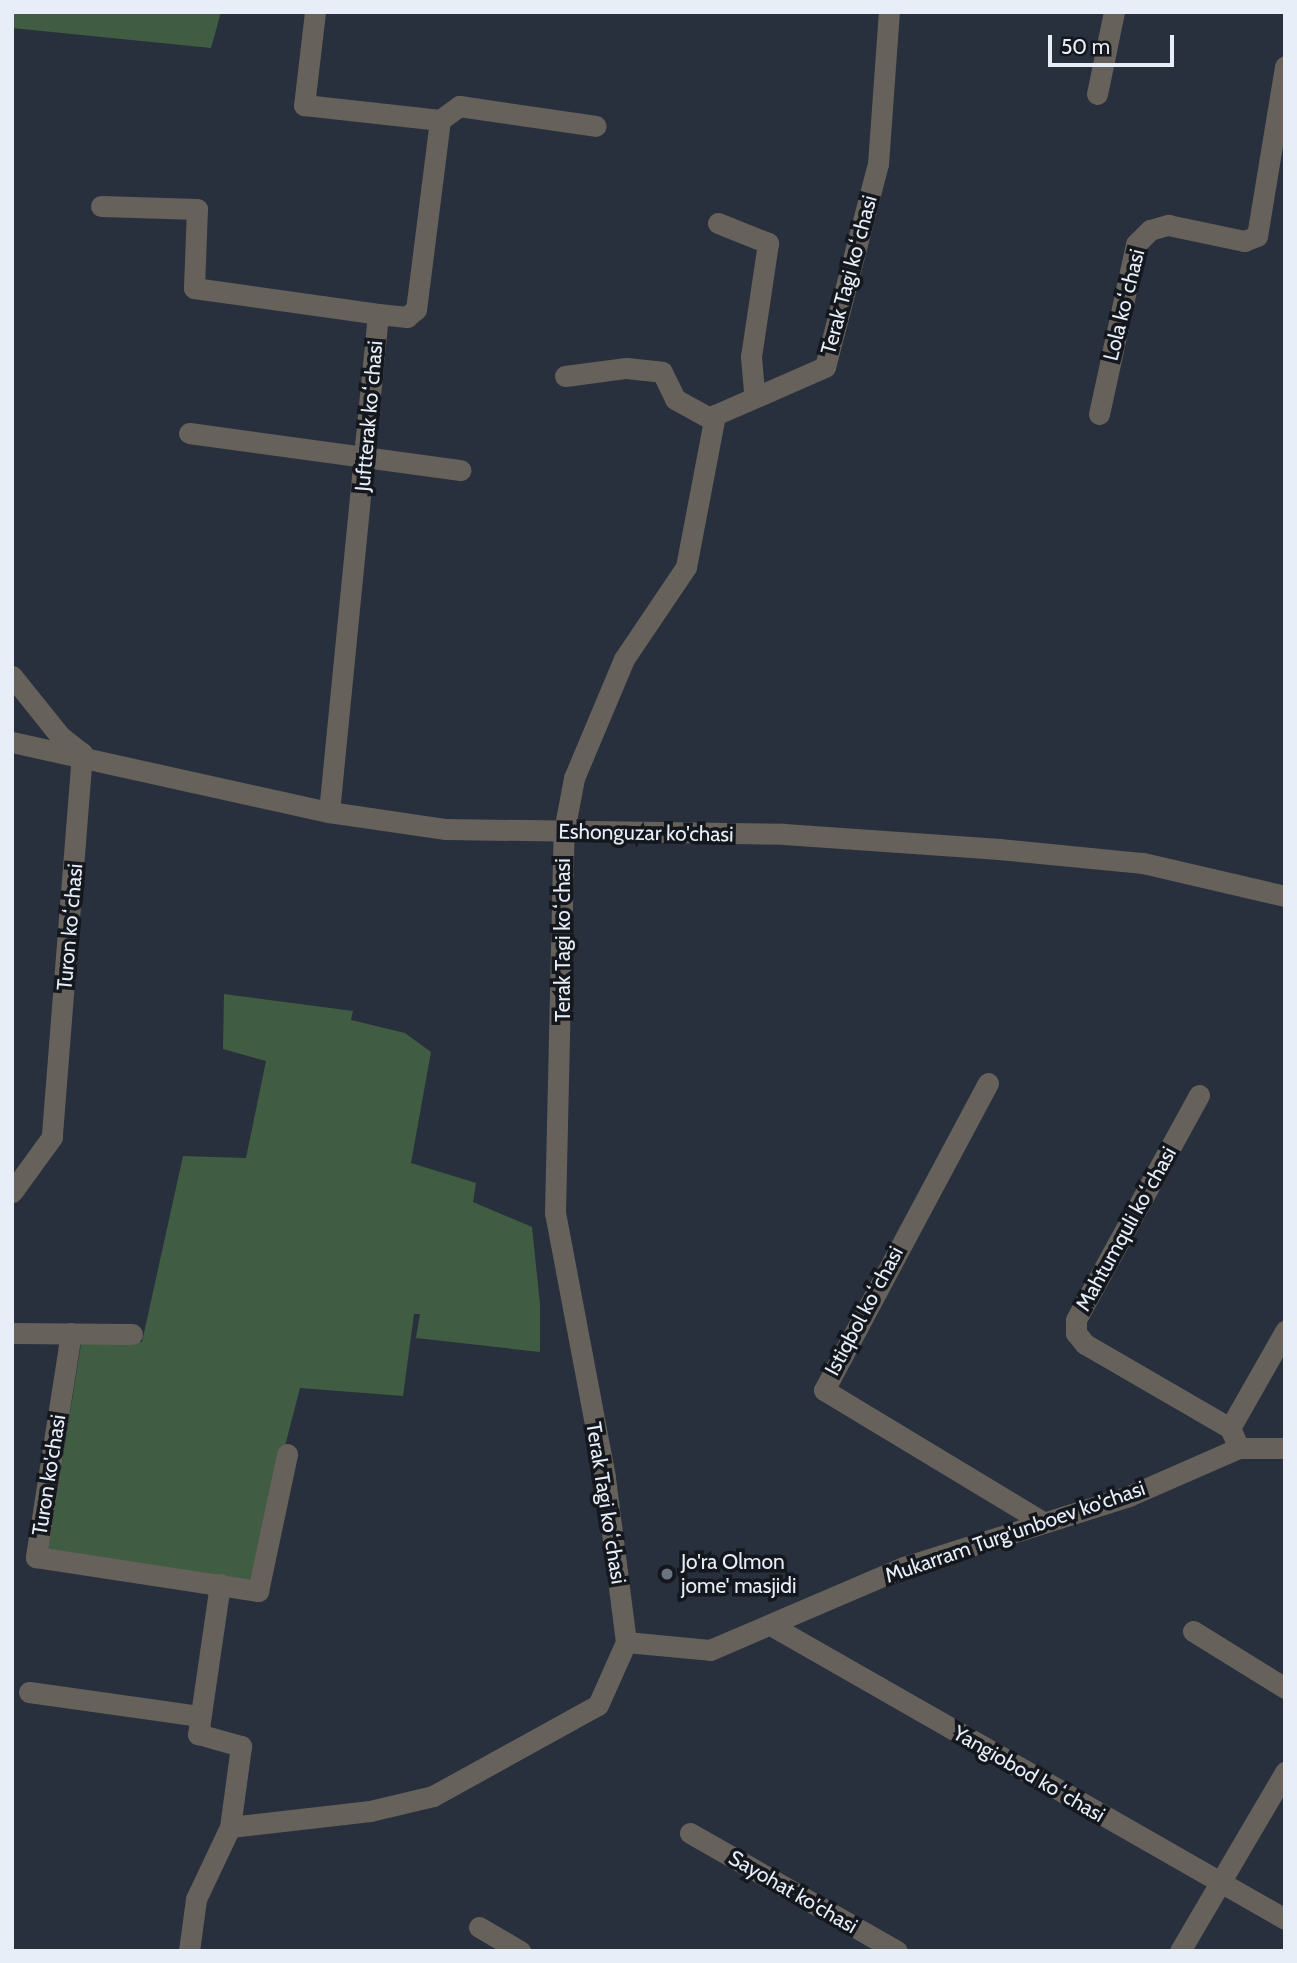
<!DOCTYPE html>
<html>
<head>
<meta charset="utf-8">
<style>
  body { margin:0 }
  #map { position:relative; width:1297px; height:1963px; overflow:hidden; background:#28303d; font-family:Cabin,sans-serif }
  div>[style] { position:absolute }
  .green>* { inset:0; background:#405d43 }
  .minor>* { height:21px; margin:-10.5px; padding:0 10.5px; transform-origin:10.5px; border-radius:10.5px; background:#66615b }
  .dots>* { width:19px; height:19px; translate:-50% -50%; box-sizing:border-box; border:4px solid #14181e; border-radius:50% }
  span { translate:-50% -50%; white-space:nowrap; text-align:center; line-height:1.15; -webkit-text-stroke:7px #14181e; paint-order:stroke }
  .street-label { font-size:21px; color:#e8eef7 }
  .poi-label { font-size:21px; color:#e8eef7 }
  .left { translate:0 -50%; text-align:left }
  .frame { position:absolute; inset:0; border:14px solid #e8eef7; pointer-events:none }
  .scale { position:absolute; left:1048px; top:35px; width:126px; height:32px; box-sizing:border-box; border:4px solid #e8eef7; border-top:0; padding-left:9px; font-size:21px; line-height:24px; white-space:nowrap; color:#e8eef7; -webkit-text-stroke:5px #14181e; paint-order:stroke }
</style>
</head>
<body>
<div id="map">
  <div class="green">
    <div style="clip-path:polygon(12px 12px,221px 12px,211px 48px,12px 28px)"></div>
    <div style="clip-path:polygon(224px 994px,353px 1011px,351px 1020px,405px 1033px,431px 1052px,411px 1163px,476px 1183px,473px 1202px,532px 1227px,540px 1304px,540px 1352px,416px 1338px,420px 1314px,414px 1314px,403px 1396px,300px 1388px,250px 1581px,48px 1550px,81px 1344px,142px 1342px,183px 1156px,246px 1158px,266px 1061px,223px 1049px)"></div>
  </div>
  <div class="minor">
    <div style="left:315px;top:12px;width:94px;rotate:96.7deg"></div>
    <div style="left:304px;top:105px;width:137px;rotate:6.3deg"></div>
    <div style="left:440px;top:120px;width:191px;rotate:97.2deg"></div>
    <div style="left:416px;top:309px;width:12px;rotate:138deg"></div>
    <div style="left:407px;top:317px;width:29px;rotate:-174deg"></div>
    <div style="left:378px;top:314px;width:500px;rotate:95.62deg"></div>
    <div style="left:1097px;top:94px;width:84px;rotate:-78.3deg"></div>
    <div style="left:440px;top:120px;width:24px;rotate:-36deg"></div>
    <div style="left:459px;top:106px;width:138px;rotate:8.3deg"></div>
    <div style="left:101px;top:206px;width:96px;rotate:1.8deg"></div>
    <div style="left:197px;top:209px;width:79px;rotate:92.2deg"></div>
    <div style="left:194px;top:288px;width:186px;rotate:8deg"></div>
    <div style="left:718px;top:223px;width:54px;rotate:21.8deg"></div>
    <div style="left:768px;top:243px;width:115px;rotate:98.5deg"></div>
    <div style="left:751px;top:357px;width:37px;rotate:85deg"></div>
    <div style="left:565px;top:376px;width:62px;rotate:-7.5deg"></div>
    <div style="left:626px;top:368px;width:36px;rotate:6deg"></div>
    <div style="left:662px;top:372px;width:30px;rotate:64deg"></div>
    <div style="left:675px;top:399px;width:43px;rotate:28.9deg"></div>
    <div style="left:1099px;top:414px;width:174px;rotate:-77.7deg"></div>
    <div style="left:1136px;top:244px;width:20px;rotate:-45deg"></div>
    <div style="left:1150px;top:230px;width:19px;rotate:-16deg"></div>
    <div style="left:1168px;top:225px;width:78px;rotate:11.9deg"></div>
    <div style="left:1244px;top:241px;width:14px;rotate:-21deg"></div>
    <div style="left:1257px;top:236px;width:172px;rotate:-80.6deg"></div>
    <div style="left:189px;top:433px;width:274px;rotate:7.8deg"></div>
    <div style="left:12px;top:676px;width:77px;rotate:51.3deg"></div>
    <div style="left:60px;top:736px;width:28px;rotate:38deg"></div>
    <div style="left:82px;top:753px;width:385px;rotate:94.5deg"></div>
    <div style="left:52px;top:1137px;width:68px;rotate:126deg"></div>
    <div style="left:12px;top:742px;width:325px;rotate:12.5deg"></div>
    <div style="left:329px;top:812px;width:118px;rotate:8.3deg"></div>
    <div style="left:446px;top:829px;width:338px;rotate:0.8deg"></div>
    <div style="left:784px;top:834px;width:216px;rotate:4deg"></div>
    <div style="left:999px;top:849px;width:145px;rotate:5.6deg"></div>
    <div style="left:1143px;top:863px;width:146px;rotate:13.1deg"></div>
    <div style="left:988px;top:1083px;width:348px;rotate:118.1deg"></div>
    <div style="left:824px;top:1390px;width:253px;rotate:31.1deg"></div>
    <div style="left:1199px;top:1095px;width:256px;rotate:118.7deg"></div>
    <div style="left:1076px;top:1320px;width:13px;rotate:90deg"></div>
    <div style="left:1076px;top:1333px;width:14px;rotate:51deg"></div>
    <div style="left:1085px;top:1344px;width:168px;rotate:30.1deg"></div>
    <div style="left:1230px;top:1428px;width:22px;rotate:66deg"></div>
    <div style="left:12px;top:1333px;width:120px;rotate:0.5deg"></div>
    <div style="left:71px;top:1333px;width:227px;rotate:98.9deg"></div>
    <div style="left:36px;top:1557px;width:225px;rotate:8.7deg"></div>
    <div style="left:258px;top:1591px;width:140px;rotate:-78deg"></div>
    <div style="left:1230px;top:1428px;width:112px;rotate:-60.4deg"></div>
    <div style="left:220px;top:1584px;width:152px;rotate:98.3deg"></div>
    <div style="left:198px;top:1734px;width:45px;rotate:15.6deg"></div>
    <div style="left:241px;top:1746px;width:82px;rotate:97.7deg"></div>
    <div style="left:774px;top:1627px;width:589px;rotate:29.74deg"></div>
    <div style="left:1193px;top:1631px;width:108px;rotate:31.8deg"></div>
    <div style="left:626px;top:1642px;width:166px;rotate:-97.3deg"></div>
    <div style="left:605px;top:1477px;width:269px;rotate:-100.7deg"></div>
    <div style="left:555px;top:1213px;width:382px;rotate:-88.7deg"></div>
    <div style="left:564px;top:831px;width:54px;rotate:-79.3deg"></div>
    <div style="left:574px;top:778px;width:129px;rotate:-67.2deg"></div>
    <div style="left:624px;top:659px;width:111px;rotate:-56deg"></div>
    <div style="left:686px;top:567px;width:155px;rotate:-79.2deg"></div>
    <div style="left:715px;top:415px;width:120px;rotate:-23.6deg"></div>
    <div style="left:825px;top:367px;width:210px;rotate:-75.4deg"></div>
    <div style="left:878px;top:164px;width:152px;rotate:-85.9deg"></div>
    <div style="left:626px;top:1642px;width:84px;rotate:5.4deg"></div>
    <div style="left:710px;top:1650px;width:211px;rotate:-23.2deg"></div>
    <div style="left:904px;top:1567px;width:236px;rotate:-17.5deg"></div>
    <div style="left:1129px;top:1496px;width:120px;rotate:-23.6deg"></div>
    <div style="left:1239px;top:1448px;width:46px"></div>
    <div style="left:29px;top:1692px;width:173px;rotate:8deg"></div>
    <div style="left:690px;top:1833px;width:238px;rotate:29.7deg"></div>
    <div style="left:479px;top:1927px;width:48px;rotate:30.3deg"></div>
    <div style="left:189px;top:1951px;width:52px;rotate:-82.3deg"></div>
    <div style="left:196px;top:1899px;width:80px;rotate:-64.7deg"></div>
    <div style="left:230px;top:1827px;width:141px;rotate:-6.5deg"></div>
    <div style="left:370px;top:1811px;width:65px;rotate:-13.4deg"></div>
    <div style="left:433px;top:1796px;width:188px;rotate:-28.9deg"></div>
    <div style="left:598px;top:1705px;width:69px;rotate:-66deg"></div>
    <div style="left:1180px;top:1951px;width:208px;rotate:-59.6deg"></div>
  </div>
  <div class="dots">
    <div style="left:667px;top:1574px;background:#6b7280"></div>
  </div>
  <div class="street-label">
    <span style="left:849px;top:275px;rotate:-75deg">Terak Tagi koʻchasi</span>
    <span style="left:1124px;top:305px;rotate:-76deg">Lola koʻchasi</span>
    <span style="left:369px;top:416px;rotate:-85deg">Juftterak koʻchasi</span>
    <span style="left:646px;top:833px;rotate:1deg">Eshonguzar ko'chasi</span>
    <span style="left:70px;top:927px;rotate:-85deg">Turon koʻchasi</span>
    <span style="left:563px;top:940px;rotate:-90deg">Terak Tagi koʻchasi</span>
    <span style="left:1126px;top:1229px;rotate:-61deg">Mahtumquli koʻchasi</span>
    <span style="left:864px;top:1311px;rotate:-62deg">Istiqbol koʻchasi</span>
    <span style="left:49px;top:1475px;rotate:-81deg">Turon ko'chasi</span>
    <span style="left:606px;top:1503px;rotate:81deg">Terak Tagi koʻchasi</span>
    <span style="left:1015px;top:1532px;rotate:-19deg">Mukarram Turg'unboev ko'chasi</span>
    <span style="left:1029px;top:1774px;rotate:30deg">Yangiobod koʻchasi</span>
    <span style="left:793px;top:1892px;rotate:30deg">Sayohat ko'chasi</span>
  </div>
  <div class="poi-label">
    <span class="left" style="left:681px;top:1574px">Jo'ra Olmon<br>jome' masjidi</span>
  </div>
  <div class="frame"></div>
  <div class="scale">50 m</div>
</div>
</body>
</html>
